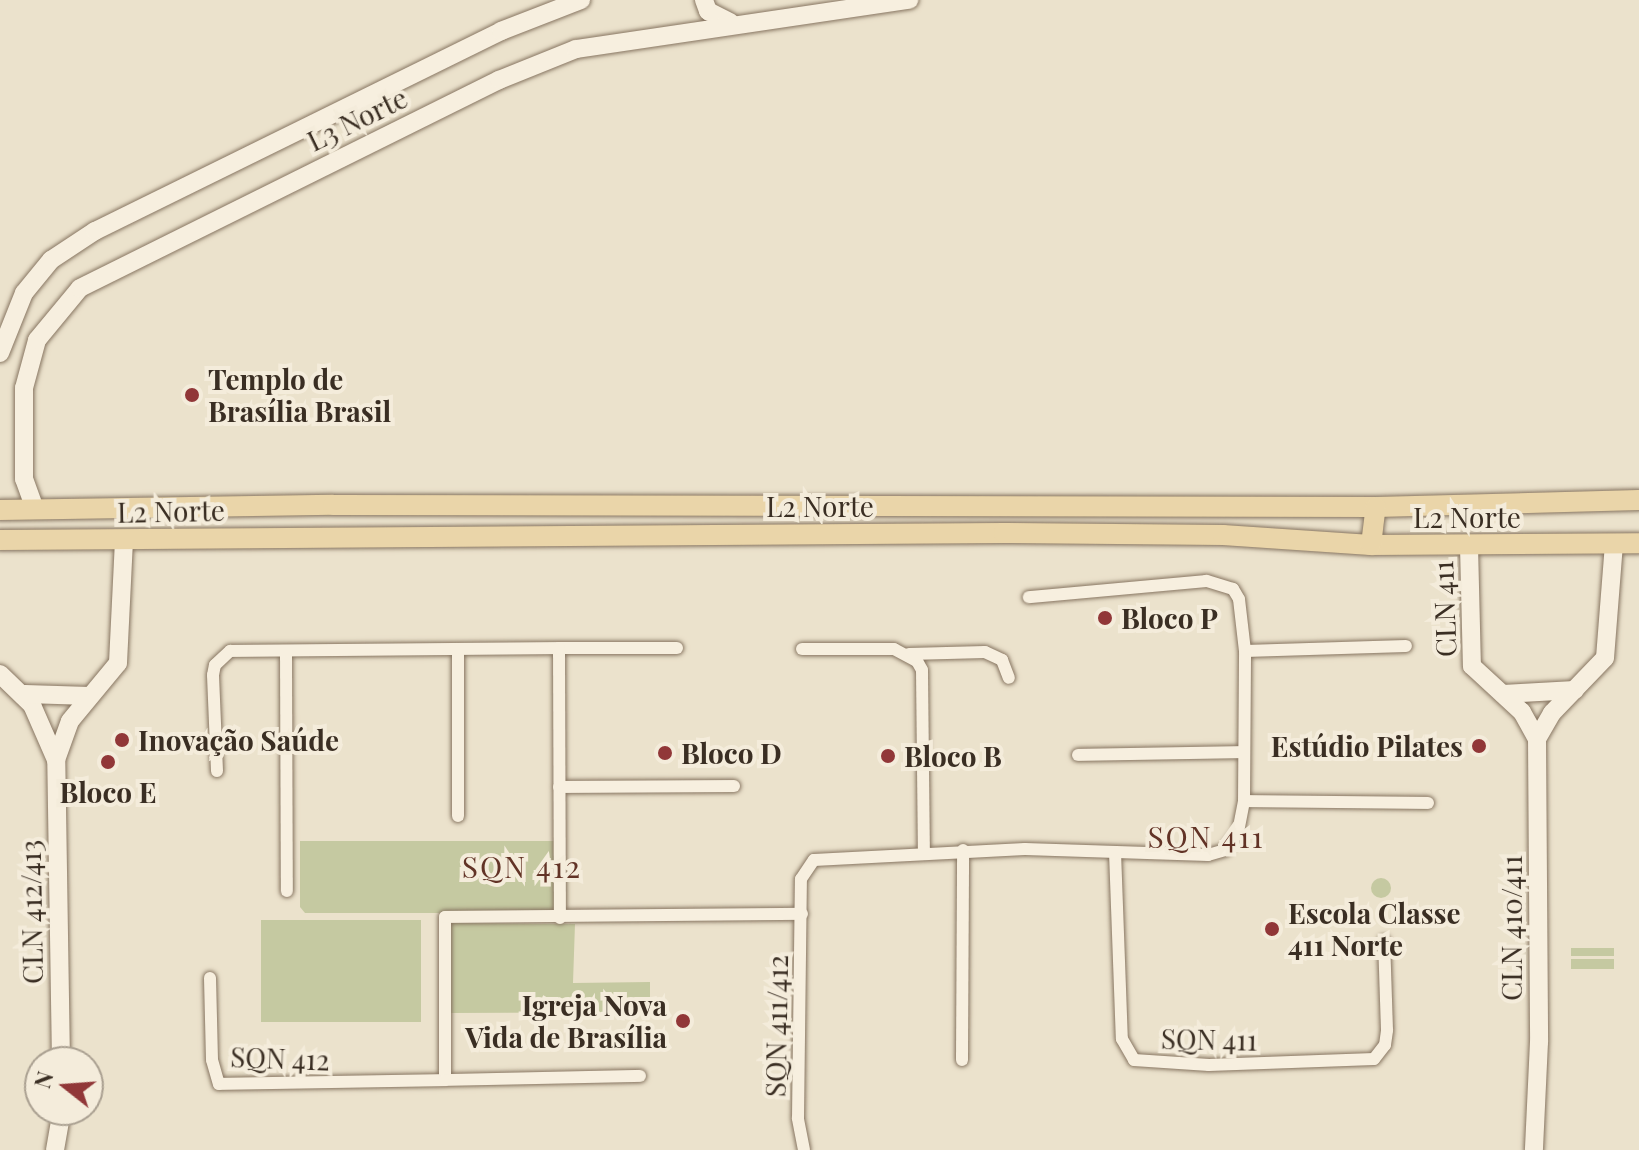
<!DOCTYPE html>
<html>
<head>
<meta charset="utf-8">
<style>
  body { margin:0 }
  #map { position:relative; width:1639px; height:1150px; overflow:hidden; background:#ebe2cc; font-family:"Playfair Display",serif }
  div>[style] { position:absolute }
  .green>* { inset:0; background:#c5c9a1; transform-origin:0 0 }
  .round { border-radius:50% }
  .roads { filter:drop-shadow(0 0 2px #877561) drop-shadow(0 0 2px #877561) }
  .street>* { height:12px; margin:-6px; padding:0 6px; transform-origin:6px; border-radius:6px; background:#f7efdf }
  .secondary>* { height:18px; margin:-9px; padding:0 9px; transform-origin:9px; border-radius:9px; background:#f7efdf }
  .primary>* { height:20px; margin:-10px; padding:0 10px; transform-origin:10px; border-radius:10px; background:#ead5a9 }
  .dots>* { width:22px; height:22px; translate:-50% -50%; box-sizing:border-box; border:4px solid #f4ecdb; border-radius:50% }
  span { translate:-50% -50%; white-space:nowrap; text-align:center; line-height:1.15; -webkit-text-stroke:8px #f4ecdb; paint-order:stroke }
  .street-label { font-size:28px; color:#3a2e23 }
  .poi-label { font-size:28px; color:#3a2e23; font-weight:700 }
  .left { translate:0 -50%; text-align:left }
  .right { translate:-100% -50%; text-align:right }
  .neighbourhood-label { font-size:30px; color:#623326; letter-spacing:2px }
  .north { position:absolute; left:24px; top:1046px; width:80px; height:80px; box-sizing:border-box; background:#f4ecdb; border:2px solid #aaa091; border-radius:50%; rotate:287deg; font-size:22px; font-weight:700; line-height:32px; text-align:center; color:#3a2e23 }
  .north::after { content:''; display:block; margin:auto; width:28px; height:36px; background:#913738; clip-path:polygon(50% 0,100% 100%,50% 72%,0 100%) }
</style>
</head>
<body>
<div id="map">
  <div class="green">
    <div style="clip-path:polygon(300px 841px,554px 841px,554px 913px,305px 913px,300px 907px)"></div>
    <div class="round" style="left:1371px;top:878px;width:20px;height:20px"></div>
    <div style="left:421px;top:920px;width:102px;height:160px;rotate:90deg"></div>
    <div style="clip-path:polygon(451px 923px,575px 924px,573px 983px,650px 982px,650px 1012px,450px 1013px)"></div>
    <div style="left:1614px;top:948px;width:8px;height:43px;rotate:90deg"></div>
    <div style="left:1614px;top:959px;width:10px;height:43px;rotate:90deg"></div>
  </div>
  <div class="roads">
    <div class="street">
      <div style="left:559px;top:648px;width:118px"></div>
      <div style="left:802px;top:649px;width:92px"></div>
      <div style="left:894px;top:649px;width:26px;rotate:28deg"></div>
      <div style="left:917px;top:661px;width:10px;rotate:61deg"></div>
      <div style="left:922px;top:670px;width:183px;rotate:89.4deg"></div>
      <div style="left:286px;top:651px;width:240px;rotate:89.8deg"></div>
      <div style="left:1245px;top:651px;width:161px;rotate:-1.8deg"></div>
      <div style="left:909px;top:654px;width:76px;rotate:-1.5deg"></div>
      <div style="left:985px;top:652px;width:19px;rotate:25deg"></div>
      <div style="left:1002px;top:660px;width:19px;rotate:69deg"></div>
      <div style="left:1078px;top:755px;width:164px;rotate:-1deg"></div>
      <div style="left:217px;top:771px;width:96px;rotate:-92.4deg"></div>
      <div style="left:213px;top:675px;width:10px;rotate:-79deg"></div>
      <div style="left:215px;top:665px;width:21px;rotate:-43deg"></div>
      <div style="left:230px;top:651px;width:329px;rotate:-0.5deg"></div>
      <div style="left:559px;top:648px;width:270px;rotate:89.8deg"></div>
      <div style="left:559px;top:787px;width:175px;rotate:-0.3deg"></div>
      <div style="left:1244px;top:801px;width:184px;rotate:0.6deg"></div>
      <div style="left:458px;top:816px;width:167px;rotate:-90deg"></div>
      <div style="left:1115px;top:852px;width:187px;rotate:87.9deg"></div>
      <div style="left:1122px;top:1039px;width:24px;rotate:60deg"></div>
      <div style="left:1134px;top:1060px;width:75px;rotate:3.8deg"></div>
      <div style="left:1209px;top:1065px;width:165px;rotate:-2.1deg"></div>
      <div style="left:1374px;top:1059px;width:18px;rotate:-52deg"></div>
      <div style="left:1385px;top:1045px;width:15px;rotate:-82deg"></div>
      <div style="left:1387px;top:1030px;width:89px;rotate:-91.9deg"></div>
      <div style="left:210px;top:978px;width:82px;rotate:88.6deg"></div>
      <div style="left:212px;top:1060px;width:25px;rotate:74deg"></div>
      <div style="left:219px;top:1084px;width:226px;rotate:-1deg"></div>
      <div style="left:445px;top:1080px;width:163px;rotate:-90deg"></div>
      <div style="left:445px;top:917px;width:357px;rotate:-0.5deg"></div>
      <div style="left:962px;top:1060px;width:210px;rotate:-89.7deg"></div>
      <div style="left:445px;top:1080px;width:195px;rotate:-1.2deg"></div>
      <div style="left:804px;top:1150px;width:33px;rotate:-101deg"></div>
      <div style="left:798px;top:1118px;width:239px;rotate:-89.3deg"></div>
      <div style="left:801px;top:879px;width:23px;rotate:-56deg"></div>
      <div style="left:814px;top:860px;width:211px;rotate:-3deg"></div>
      <div style="left:1025px;top:849px;width:183px;rotate:1.9deg"></div>
      <div style="left:1208px;top:855px;width:18px;rotate:-16deg"></div>
      <div style="left:1225px;top:850px;width:22px;rotate:-54deg"></div>
      <div style="left:1238px;top:832px;width:32px;rotate:-79deg"></div>
      <div style="left:1244px;top:801px;width:150px;rotate:-89.6deg"></div>
      <div style="left:1245px;top:651px;width:52px;rotate:-96.6deg"></div>
      <div style="left:1239px;top:599px;width:12px;rotate:-121deg"></div>
      <div style="left:1233px;top:589px;width:28px;rotate:-163deg"></div>
      <div style="left:1206px;top:581px;width:178px;rotate:174.8deg"></div>
    </div>
    <div class="secondary">
      <div style="left:704px;top:0;width:12px;rotate:70deg"></div>
      <div style="left:708px;top:11px;width:25px;rotate:27deg"></div>
      <div style="left:0;top:353px;width:65px;rotate:-68.2deg"></div>
      <div style="left:24px;top:293px;width:43px;rotate:-50.7deg"></div>
      <div style="left:51px;top:260px;width:53px;rotate:-33.4deg"></div>
      <div style="left:95px;top:231px;width:453px;rotate:-26.2deg"></div>
      <div style="left:501px;top:31px;width:86px;rotate:-21.2deg"></div>
      <div style="left:35px;top:509px;width:32px;rotate:-110deg"></div>
      <div style="left:24px;top:479px;width:91px;rotate:-90deg"></div>
      <div style="left:24px;top:388px;width:50px;rotate:-74.8deg"></div>
      <div style="left:37px;top:340px;width:67px;rotate:-50.4deg"></div>
      <div style="left:80px;top:288px;width:468px;rotate:-26.4deg"></div>
      <div style="left:499px;top:80px;width:83px;rotate:-21.9deg"></div>
      <div style="left:576px;top:49px;width:337px;rotate:-8.4deg"></div>
      <div style="left:1469px;top:546px;width:120px;rotate:88.6deg"></div>
      <div style="left:1472px;top:666px;width:68px;rotate:42.6deg"></div>
      <div style="left:1522px;top:712px;width:31px;rotate:61deg"></div>
      <div style="left:1537px;top:739px;width:303px;rotate:89.6deg"></div>
      <div style="left:1539px;top:1042px;width:108px;rotate:92.7deg"></div>
      <div style="left:0;top:674px;width:45px;rotate:44.1deg"></div>
      <div style="left:32px;top:705px;width:60px;rotate:66.4deg"></div>
      <div style="left:25px;top:694px;width:65px;rotate:1.8deg"></div>
      <div style="left:1503px;top:694px;width:72px;rotate:-3.2deg"></div>
      <div style="left:1537px;top:739px;width:30px;rotate:-60deg"></div>
      <div style="left:1552px;top:713px;width:76px;rotate:-46.1deg"></div>
      <div style="left:1605px;top:658px;width:114px;rotate:-85.5deg"></div>
      <div style="left:61px;top:1062px;width:302px;rotate:-90.9deg"></div>
      <div style="left:56px;top:760px;width:41px;rotate:-70.3deg"></div>
      <div style="left:70px;top:721px;width:75px;rotate:-50.4deg"></div>
      <div style="left:118px;top:663px;width:122px;rotate:-87.2deg"></div>
      <div style="left:55px;top:1150px;width:41px;rotate:-80.1deg"></div>
    </div>
    <div class="primary">
      <div style="left:0;top:510px;width:333px;rotate:-0.9deg"></div>
      <div style="left:333px;top:505px;width:1043px;rotate:0.11deg"></div>
      <div style="left:1376px;top:507px;width:263px;rotate:-1.5deg"></div>
      <div style="left:0;top:540px;width:1004px;rotate:-0.4deg"></div>
      <div style="left:1004px;top:533px;width:219px;rotate:0.5deg"></div>
      <div style="left:1223px;top:535px;width:148px;rotate:3.9deg"></div>
      <div style="left:1371px;top:545px;width:268px;rotate:-0.4deg"></div>
      <div style="left:1371px;top:545px;width:38px;rotate:-83deg"></div>
    </div>
  </div>
  <div class="dots">
    <div style="left:192px;top:395px;background:#913738"></div>
    <div style="left:1105px;top:618px;background:#913738"></div>
    <div style="left:122px;top:740px;background:#913738"></div>
    <div style="left:1479px;top:746px;background:#913738"></div>
    <div style="left:665px;top:753px;background:#913738"></div>
    <div style="left:888px;top:756px;background:#913738"></div>
    <div style="left:108px;top:762px;background:#913738"></div>
    <div style="left:1272px;top:929px;background:#913738"></div>
    <div style="left:683px;top:1021px;background:#913738"></div>
  </div>
  <div class="street-label">
    <span style="left:357px;top:119px;rotate:-26deg">L3 Norte</span>
    <span style="left:820px;top:506px">L2 Norte</span>
    <span style="left:171px;top:511px;rotate:-1deg">L2 Norte</span>
    <span style="left:1467px;top:517px">L2 Norte</span>
    <span style="left:1444px;top:609px;rotate:-92deg">CLN 411</span>
    <span style="left:31px;top:912px;rotate:-91deg">CLN 412/413</span>
    <span style="left:1511px;top:928px;rotate:-90deg">CLN 410/411</span>
    <span style="left:776px;top:1026px;rotate:-89deg">SQN 411/412</span>
    <span style="left:1209px;top:1039px;rotate:1deg">SQN 411</span>
    <span style="left:280px;top:1058px;rotate:2deg">SQN 412</span>
  </div>
  <div class="poi-label">
    <span class="left" style="left:208px;top:395px">Templo de<br>Brasília Brasil</span>
    <span class="left" style="left:1121px;top:618px">Bloco P</span>
    <span class="left" style="left:138px;top:740px">Inovação Saúde</span>
    <span class="right" style="left:1463px;top:746px">Estúdio Pilates</span>
    <span class="left" style="left:681px;top:753px">Bloco D</span>
    <span class="left" style="left:904px;top:756px">Bloco B</span>
    <span style="left:108px;top:792px">Bloco E</span>
    <span class="left" style="left:1288px;top:929px">Escola Classe<br>411 Norte</span>
    <span class="right" style="left:667px;top:1021px">Igreja Nova<br>Vida de Brasília</span>
  </div>
  <div class="neighbourhood-label">
    <span style="left:1206px;top:836px">SQN 411</span>
    <span style="left:522px;top:866px">SQN 412</span>
  </div>
  <div class="north">N</div>
</div>
</body>
</html>
